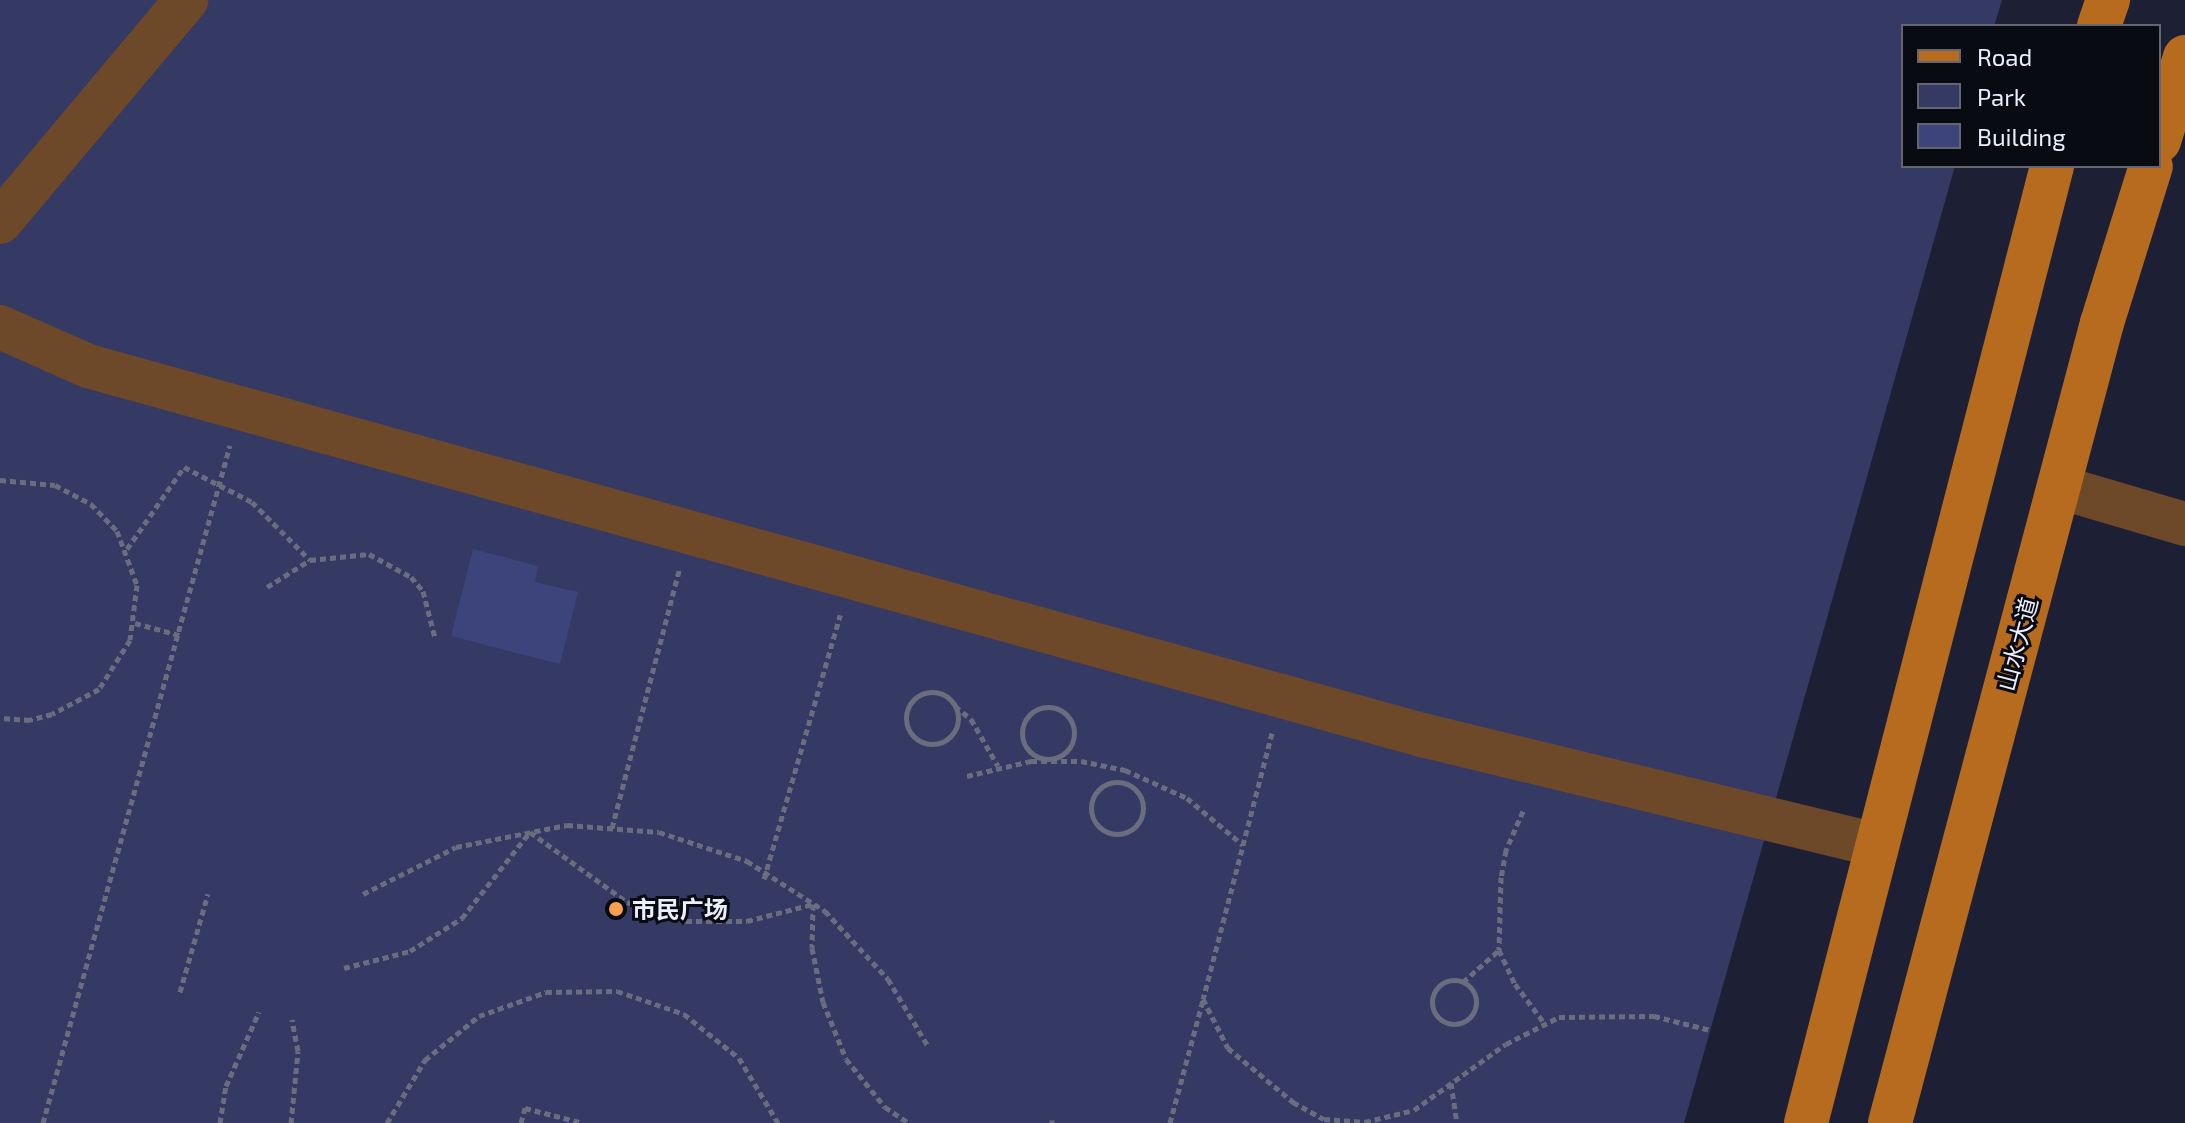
<!DOCTYPE html>
<html>
<head>
<meta charset="utf-8">
<style>
  body { margin:0 }
  #map { position:relative; width:2185px; height:1123px; overflow:hidden; background:#1d2034; font-family:"Exo 2","Noto Sans SC",sans-serif }
  div>[style] { position:absolute }
  .green>* { inset:0; background:#343a64 }
  .building>* { inset:0; background:#3d447b }
  .path>* { height:5px; margin-top:-2.5px; transform-origin:0; background:repeating-linear-gradient(90deg,#6a6d7e 0 6px,transparent 0 10px) }
  .path>.ring { margin:-2.5px; padding:0; box-sizing:content-box; background:none; border:5px solid #6a6d7e; border-radius:50% }
  .minor>* { height:44px; margin:-22px; padding:0 22px; transform-origin:22px; border-radius:22px; background:#6d4829 }
  .major>* { height:44px; margin:-22px; padding:0 22px; transform-origin:22px; border-radius:22px; background:#b76b1f }
  .dots>* { width:22px; height:22px; translate:-50% -50%; box-sizing:border-box; border:4px solid #090b13; border-radius:50% }
  span { translate:-50% -50%; white-space:nowrap; text-align:center; line-height:1.15; -webkit-text-stroke:6px #090b13; paint-order:stroke }
  .street-label { font-size:24px; color:#ebeefc }
  .poi-label { font-size:24px; color:#ebeefc; font-weight:700 }
  .left { translate:0 -50%; text-align:left }
  .legend { position:absolute; left:1901px; top:24px; width:260px; height:144px; box-sizing:border-box; background:#090b13; border:2px solid #636670; margin:0; padding:10px 14px; list-style:none; font-size:24px; color:#ebeefc }
  .legend li { display:flex; align-items:center; gap:16px; height:40px }
  .legend b { width:40px; border:2px solid #636670 }
</style>
</head>
<body>
<div id="map">
  <div class="green">
    <div style="clip-path:polygon(0 0,2002px 0,1994px 26px,1903px 26px,1903px 166px,1955px 166px,1684px 1123px,0 1123px)"></div>
  </div>
  <div class="building">
    <div style="clip-path:polygon(473px 549px,538px 566px,535px 582px,578px 592px,560px 664px,451px 636px)"></div>
  </div>
  <div class="path">
    <div style="left:0;top:480px;width:55px;rotate:5.2deg"></div>
    <div style="left:55px;top:485px;width:41px;rotate:27.8deg"></div>
    <div style="left:91px;top:504px;width:37px;rotate:46deg"></div>
    <div style="left:117px;top:531px;width:58px;rotate:69.7deg"></div>
    <div style="left:137px;top:585px;width:55px;rotate:97.3deg"></div>
    <div style="left:130px;top:640px;width:58px;rotate:122.3deg"></div>
    <div style="left:99px;top:689px;width:53px;rotate:152deg"></div>
    <div style="left:52px;top:714px;width:23px;rotate:165deg"></div>
    <div style="left:30px;top:720px;width:30px;rotate:-176deg"></div>
    <div style="left:127px;top:549px;width:100px;rotate:-55.2deg"></div>
    <div style="left:184px;top:467px;width:76px;rotate:27.2deg"></div>
    <div style="left:252px;top:502px;width:82px;rotate:45deg"></div>
    <div style="left:267px;top:587px;width:51px;rotate:-32.1deg"></div>
    <div style="left:310px;top:560px;width:59px;rotate:-5.8deg"></div>
    <div style="left:369px;top:554px;width:48px;rotate:28.7deg"></div>
    <div style="left:411px;top:577px;width:18px;rotate:49deg"></div>
    <div style="left:423px;top:591px;width:49px;rotate:75.7deg"></div>
    <div style="left:135px;top:623px;width:46px;rotate:15.3deg"></div>
    <div class="ring" style="left:906px;top:692px;width:47px;height:47px"></div>
    <div style="left:955px;top:706px;width:21px;rotate:39deg"></div>
    <div style="left:971px;top:719px;width:54px;rotate:60.1deg"></div>
    <div class="ring" style="left:1022px;top:707px;width:47px;height:47px"></div>
    <div style="left:1272px;top:733px;width:275px;rotate:104.5deg"></div>
    <div style="left:1203px;top:999px;width:55px;rotate:63deg"></div>
    <div style="left:1228px;top:1048px;width:85px;rotate:39.7deg"></div>
    <div style="left:1293px;top:1102px;width:35px;rotate:29deg"></div>
    <div style="left:1324px;top:1119px;width:41px;rotate:4.2deg"></div>
    <div style="left:1365px;top:1122px;width:50px;rotate:-13.8deg"></div>
    <div style="left:1414px;top:1110px;width:113px;rotate:-35.7deg"></div>
    <div style="left:1506px;top:1044px;width:59px;rotate:-27deg"></div>
    <div style="left:1559px;top:1017px;width:95px;rotate:-0.6deg"></div>
    <div style="left:1654px;top:1016px;width:58px;rotate:14deg"></div>
    <div style="left:967px;top:776px;width:66px;rotate:-13.2deg"></div>
    <div style="left:1031px;top:761px;width:50px"></div>
    <div style="left:1081px;top:761px;width:45px;rotate:11.6deg"></div>
    <div style="left:1125px;top:770px;width:68px;rotate:24.3deg"></div>
    <div style="left:1187px;top:798px;width:73px;rotate:40deg"></div>
    <div class="ring" style="left:1091px;top:782px;width:47px;height:47px"></div>
    <div style="left:1523px;top:811px;width:43px;rotate:113.6deg"></div>
    <div style="left:1506px;top:850px;width:27px;rotate:100deg"></div>
    <div style="left:1501px;top:877px;width:73px;rotate:91.6deg"></div>
    <div style="left:1499px;top:950px;width:38px;rotate:65deg"></div>
    <div style="left:1515px;top:984px;width:50px;rotate:53.1deg"></div>
    <div style="left:612px;top:828px;width:267px;rotate:-75.4deg"></div>
    <div style="left:764px;top:879px;width:275px;rotate:-73.9deg"></div>
    <div style="left:363px;top:894px;width:104px;rotate:-26.8deg"></div>
    <div style="left:456px;top:847px;width:113px;rotate:-11.2deg"></div>
    <div style="left:567px;top:825px;width:92px;rotate:4.4deg"></div>
    <div style="left:659px;top:832px;width:93px;rotate:18.2deg"></div>
    <div style="left:747px;top:861px;width:93px;rotate:32.7deg"></div>
    <div style="left:825px;top:911px;width:93px;rotate:47.2deg"></div>
    <div style="left:888px;top:979px;width:78px;rotate:59.2deg"></div>
    <div style="left:344px;top:968px;width:68px;rotate:-14.4deg"></div>
    <div style="left:410px;top:951px;width:62px;rotate:-32.4deg"></div>
    <div style="left:462px;top:918px;width:110px;rotate:-51.7deg"></div>
    <div style="left:530px;top:832px;width:120px;rotate:35.8deg"></div>
    <div style="left:627px;top:902px;width:62px;rotate:17.9deg"></div>
    <div style="left:686px;top:921px;width:61px"></div>
    <div style="left:747px;top:921px;width:68px;rotate:-14.4deg"></div>
    <div style="left:813px;top:904px;width:44px;rotate:91.3deg"></div>
    <div style="left:812px;top:948px;width:55px;rotate:78.5deg"></div>
    <div style="left:823px;top:1002px;width:61px;rotate:68deg"></div>
    <div style="left:846px;top:1059px;width:62px;rotate:50.9deg"></div>
    <div style="left:885px;top:1107px;width:27px;rotate:34deg"></div>
    <div class="ring" style="left:1432px;top:980px;width:39px;height:39px"></div>
    <div style="left:1463px;top:982px;width:48px;rotate:-41.6deg"></div>
    <div style="left:180px;top:992px;width:102px;rotate:-74.1deg"></div>
    <div style="left:1451px;top:1083px;width:40px;rotate:81.5deg"></div>
    <div style="left:43px;top:1123px;width:703px;rotate:-74.58deg"></div>
    <div style="left:220px;top:1123px;width:37px;rotate:-81deg"></div>
    <div style="left:226px;top:1086px;width:81px;rotate:-66deg"></div>
    <div style="left:291px;top:1123px;width:72px;rotate:-84.4deg"></div>
    <div style="left:298px;top:1051px;width:32px;rotate:-101deg"></div>
    <div style="left:387px;top:1123px;width:74px;rotate:-58.9deg"></div>
    <div style="left:425px;top:1060px;width:70px;rotate:-39.2deg"></div>
    <div style="left:479px;top:1016px;width:71px;rotate:-19.7deg"></div>
    <div style="left:546px;top:992px;width:71px;rotate:-0.8deg"></div>
    <div style="left:617px;top:991px;width:71px;rotate:18.9deg"></div>
    <div style="left:684px;top:1014px;width:70px;rotate:38.7deg"></div>
    <div style="left:739px;top:1058px;width:76px;rotate:59deg"></div>
    <div style="left:521px;top:1123px;width:16px;rotate:-75deg"></div>
    <div style="left:525px;top:1108px;width:60px;rotate:14.5deg"></div>
    <div style="left:1052px;top:1123px;width:3px;rotate:-90deg"></div>
    <div style="left:1170px;top:1123px;width:127px;rotate:-75deg"></div>
  </div>
  <div class="minor">
    <div style="left:0;top:222px;width:290px;rotate:-50deg"></div>
    <div style="left:0;top:327px;width:96px;rotate:23.9deg"></div>
    <div style="left:88px;top:366px;width:1384px;rotate:15.46deg"></div>
    <div style="left:1422px;top:735px;width:468px;rotate:13.6deg"></div>
    <div style="left:2059px;top:487px;width:131px;rotate:16.4deg"></div>
  </div>
  <div class="major">
    <div style="left:2099px;top:26px;width:28px;rotate:-71deg"></div>
    <div style="left:2159px;top:141px;width:88px;rotate:-72.8deg"></div>
    <div style="left:1806px;top:1123px;width:988px;rotate:-75.58deg"></div>
    <div style="left:1890px;top:1123px;width:828px;rotate:-75.16deg"></div>
    <div style="left:2102px;top:323px;width:164px;rotate:-72.7deg"></div>
  </div>
  <div class="dots">
    <div style="left:616px;top:909px;background:#fa9f4e"></div>
  </div>
  <div class="street-label">
    <span style="left:2017px;top:644px;rotate:-75deg">山水大道</span>
  </div>
  <div class="poi-label">
    <span class="left" style="left:632px;top:909px">市民广场</span>
  </div>
  <ul class="legend">
  <li><b style="height:10px;background:#b76b1f"></b>Road</li>
  <li><b style="height:22px;background:#343a64"></b>Park</li>
  <li><b style="height:22px;background:#3d447b"></b>Building</li>
  </ul>
</div>
</body>
</html>
